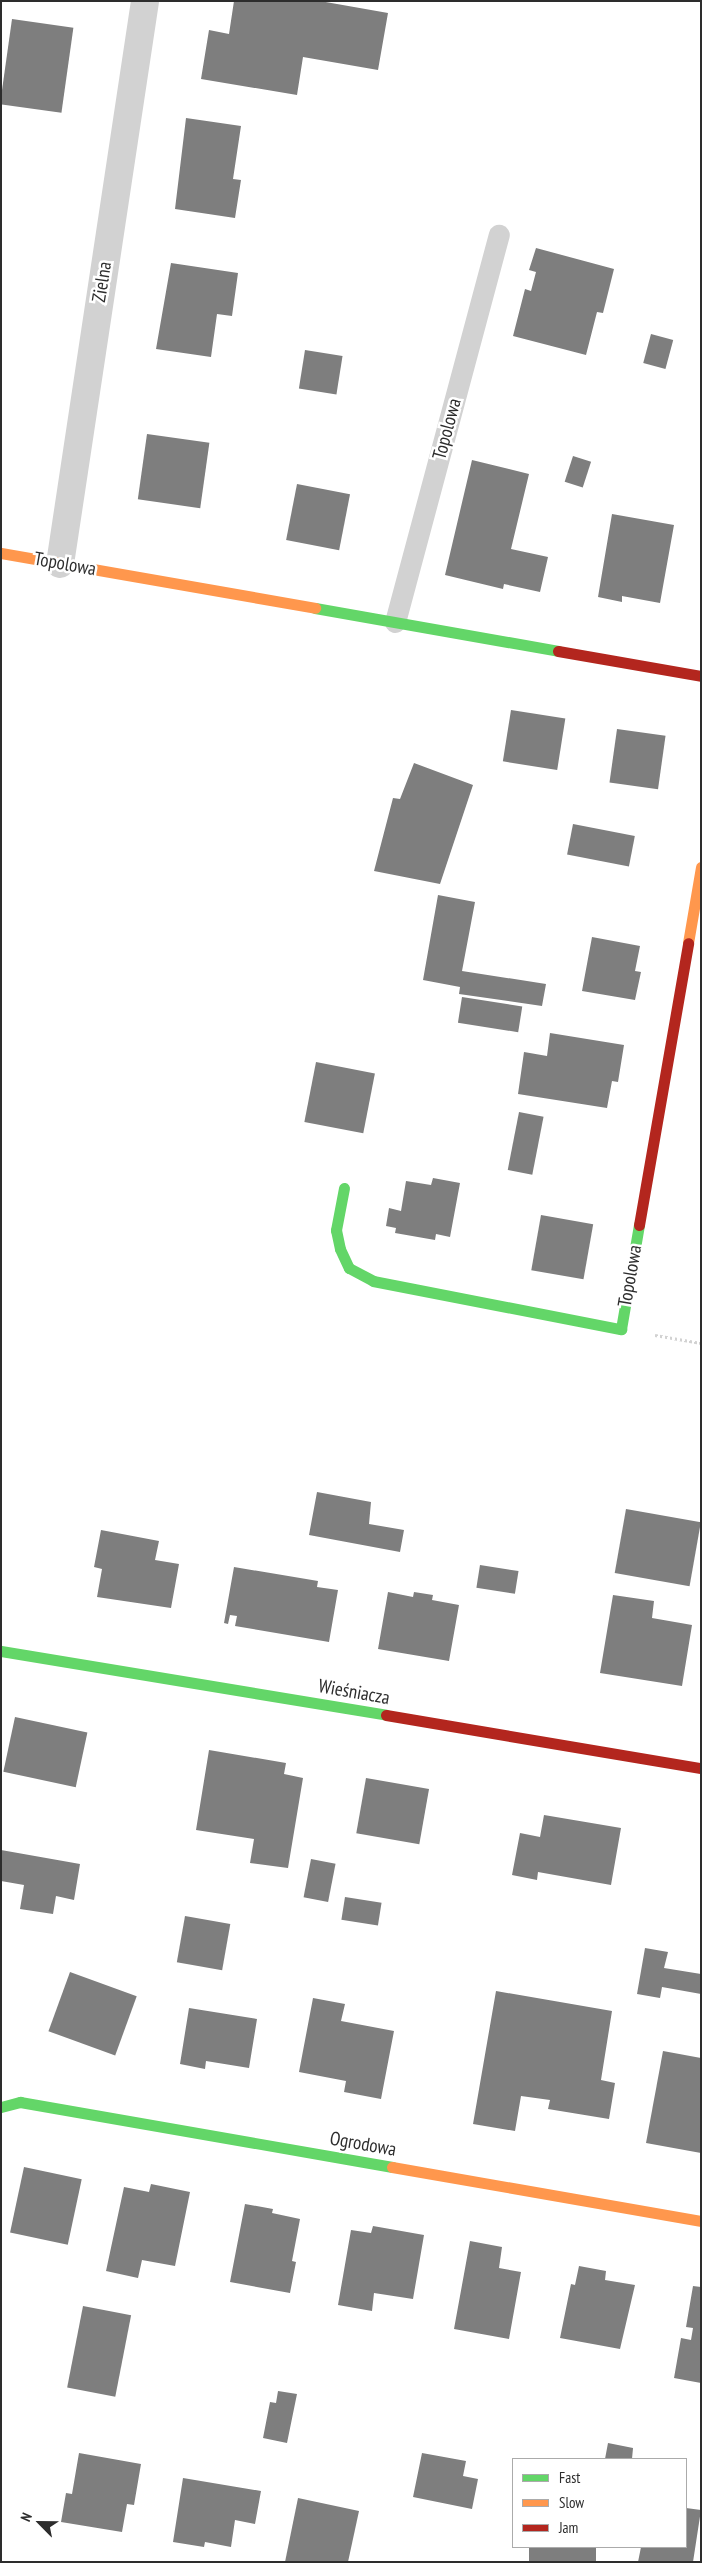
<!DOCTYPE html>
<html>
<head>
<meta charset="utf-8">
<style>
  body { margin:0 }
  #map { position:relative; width:702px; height:2563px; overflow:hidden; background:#fff; font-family:"PT Sans Narrow",sans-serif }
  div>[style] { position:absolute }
  .building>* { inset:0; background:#7e7e7e; transform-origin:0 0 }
  .path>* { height:3px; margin-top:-1.5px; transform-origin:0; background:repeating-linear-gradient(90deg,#d2d2d2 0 2.5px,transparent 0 5px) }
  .lane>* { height:21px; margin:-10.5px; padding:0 10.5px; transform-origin:10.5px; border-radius:10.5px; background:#d2d2d2 }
  .street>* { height:28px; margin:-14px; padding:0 14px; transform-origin:14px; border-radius:14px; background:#d2d2d2 }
  .fast>* { height:11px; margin:-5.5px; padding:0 5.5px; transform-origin:5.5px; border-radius:5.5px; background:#63d668 }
  .slow>* { height:11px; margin:-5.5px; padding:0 5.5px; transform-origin:5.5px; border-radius:5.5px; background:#ff974d }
  .jam>* { height:11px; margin:-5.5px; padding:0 5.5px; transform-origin:5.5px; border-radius:5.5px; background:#b3261e }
  span { translate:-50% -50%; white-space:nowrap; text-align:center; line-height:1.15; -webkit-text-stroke:5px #fff; paint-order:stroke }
  .street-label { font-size:19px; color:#2d2d2d }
  .frame { position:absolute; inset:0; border:2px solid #2d2d2d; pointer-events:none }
  .legend { position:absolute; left:512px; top:2458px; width:175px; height:90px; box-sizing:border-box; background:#fff; border:1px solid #ababab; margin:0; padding:6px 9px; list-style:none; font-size:15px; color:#2d2d2d }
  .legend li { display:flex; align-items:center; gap:10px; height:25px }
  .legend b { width:25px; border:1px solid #ababab }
  .north { position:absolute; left:15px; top:2498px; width:50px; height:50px; -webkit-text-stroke:4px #fff; paint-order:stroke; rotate:293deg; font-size:14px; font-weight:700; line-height:20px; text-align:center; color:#2d2d2d }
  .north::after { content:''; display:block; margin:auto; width:18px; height:22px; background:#2d2d2d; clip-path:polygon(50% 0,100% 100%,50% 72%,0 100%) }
</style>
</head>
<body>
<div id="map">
  <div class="building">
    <div style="clip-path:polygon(234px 1px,320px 1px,388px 13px,378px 70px,303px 57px,297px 95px,201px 79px,209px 30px,229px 34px)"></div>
    <div style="left:12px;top:19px;width:62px;height:86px;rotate:8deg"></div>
    <div style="clip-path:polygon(186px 118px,241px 126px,233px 179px,241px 180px,235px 218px,175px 209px)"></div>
    <div style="clip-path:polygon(536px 248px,614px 269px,603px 313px,597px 312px,586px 355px,513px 336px,525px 289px,531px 291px,536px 272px,529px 270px)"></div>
    <div style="clip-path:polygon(171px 263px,238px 273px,232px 316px,217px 314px,211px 357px,156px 349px)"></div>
    <div style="left:651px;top:334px;width:23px;height:30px;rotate:15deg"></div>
    <div style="left:305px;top:350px;width:38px;height:39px;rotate:9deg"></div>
    <div style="left:147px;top:434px;width:63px;height:66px;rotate:8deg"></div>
    <div style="left:573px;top:456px;width:19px;height:27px;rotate:18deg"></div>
    <div style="clip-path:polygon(472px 460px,529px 474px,511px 549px,548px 557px,540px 592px,504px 584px,503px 589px,445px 575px)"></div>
    <div style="left:297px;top:484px;width:54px;height:57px;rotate:11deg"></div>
    <div style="clip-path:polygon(612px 514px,674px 525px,660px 603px,622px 596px,622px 602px,598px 597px)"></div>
    <div style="left:511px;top:710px;width:55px;height:52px;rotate:9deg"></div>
    <div style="left:617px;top:729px;width:49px;height:54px;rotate:8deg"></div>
    <div style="clip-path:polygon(414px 763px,473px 785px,440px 884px,374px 871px,393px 798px,400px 799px)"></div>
    <div style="left:573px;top:824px;width:63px;height:31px;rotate:11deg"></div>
    <div style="clip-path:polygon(438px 895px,475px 902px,462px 971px,546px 984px,542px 1006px,459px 994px,460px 987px,423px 980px)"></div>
    <div style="clip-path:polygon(592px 937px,640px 946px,635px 971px,641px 972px,635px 1000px,582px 991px)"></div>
    <div style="left:462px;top:997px;width:61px;height:26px;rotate:9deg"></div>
    <div style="clip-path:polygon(550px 1033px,624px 1045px,618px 1082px,612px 1081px,607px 1108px,518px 1094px,524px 1052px,547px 1056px)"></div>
    <div style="left:316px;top:1062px;width:60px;height:61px;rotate:11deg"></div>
    <div style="left:519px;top:1112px;width:25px;height:59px;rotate:11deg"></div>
    <div style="clip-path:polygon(433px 1178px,460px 1183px,450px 1237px,436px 1234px,435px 1240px,395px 1233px,396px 1228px,386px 1226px,389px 1208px,401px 1211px,406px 1181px,431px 1185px)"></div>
    <div style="left:541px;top:1215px;width:53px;height:56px;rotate:10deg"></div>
    <div style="clip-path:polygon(317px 1492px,371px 1502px,369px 1524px,404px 1530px,400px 1552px,309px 1535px)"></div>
    <div style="left:626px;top:1509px;width:76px;height:65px;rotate:10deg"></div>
    <div style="clip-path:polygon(101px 1530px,159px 1541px,155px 1560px,179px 1564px,171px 1608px,97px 1597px,102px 1569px,94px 1567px)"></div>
    <div style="left:480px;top:1565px;width:39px;height:23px;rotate:9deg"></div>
    <div style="clip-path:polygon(234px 1567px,318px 1581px,317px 1587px,338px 1590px,329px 1642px,235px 1626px,237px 1616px,230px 1615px,228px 1624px,224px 1623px)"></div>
    <div style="clip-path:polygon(388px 1592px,413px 1597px,414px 1592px,433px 1595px,432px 1600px,459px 1605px,449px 1661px,378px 1649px)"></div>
    <div style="clip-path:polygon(613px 1595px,654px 1601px,652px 1618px,692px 1625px,682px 1686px,600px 1673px)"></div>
    <div style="left:15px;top:1717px;width:74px;height:56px;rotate:12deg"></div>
    <div style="clip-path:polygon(209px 1750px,286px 1763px,284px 1774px,303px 1778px,288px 1868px,250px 1863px,254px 1839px,196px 1830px)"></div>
    <div style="left:366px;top:1778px;width:64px;height:56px;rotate:10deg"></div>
    <div style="clip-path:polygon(544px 1815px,621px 1828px,611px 1885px,538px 1872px,537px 1880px,512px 1875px,520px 1833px,540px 1837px)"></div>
    <div style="clip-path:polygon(1px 1850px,80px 1864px,74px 1900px,56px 1896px,53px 1914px,20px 1909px,24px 1885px,1px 1881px)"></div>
    <div style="left:311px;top:1859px;width:25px;height:39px;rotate:11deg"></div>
    <div style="left:345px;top:1897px;width:37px;height:23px;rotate:9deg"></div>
    <div style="left:185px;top:1916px;width:46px;height:47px;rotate:10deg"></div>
    <div style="clip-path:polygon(645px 1948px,668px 1952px,664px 1968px,701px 1974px,701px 1994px,662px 1987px,660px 1998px,637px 1994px)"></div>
    <div style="left:70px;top:1972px;width:71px;height:63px;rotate:20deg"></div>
    <div style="clip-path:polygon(496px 1991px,612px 2011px,601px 2080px,615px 2083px,609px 2119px,548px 2109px,550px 2100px,521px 2096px,515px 2131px,473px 2124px)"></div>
    <div style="clip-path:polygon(313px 1998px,345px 2004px,341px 2021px,394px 2031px,381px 2099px,344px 2092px,346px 2081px,299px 2072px)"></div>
    <div style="clip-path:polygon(189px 2008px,257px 2019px,249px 2068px,206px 2061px,205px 2069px,180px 2064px)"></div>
    <div style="clip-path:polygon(663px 2051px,701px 2058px,701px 2153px,646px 2143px)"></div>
    <div style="left:24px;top:2167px;width:59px;height:67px;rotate:12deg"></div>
    <div style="clip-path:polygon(151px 2184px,190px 2192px,175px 2266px,142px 2260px,138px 2278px,106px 2271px,124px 2187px,149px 2192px)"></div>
    <div style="clip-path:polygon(245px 2204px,273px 2209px,272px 2213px,300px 2219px,292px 2261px,296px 2262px,290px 2293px,230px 2282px)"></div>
    <div style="clip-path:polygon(373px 2226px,424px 2235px,413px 2299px,374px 2293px,372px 2311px,338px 2305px,351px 2230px,371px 2233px)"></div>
    <div style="clip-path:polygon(470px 2241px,502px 2247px,499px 2268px,521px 2272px,509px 2339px,454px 2329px)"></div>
    <div style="clip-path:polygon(579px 2266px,606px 2271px,605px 2280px,635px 2285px,620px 2349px,560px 2338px,571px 2284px,575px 2285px)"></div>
    <div style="clip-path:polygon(693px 2286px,701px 2287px,701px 2383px,674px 2378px,681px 2338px,691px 2340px,693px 2328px,686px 2327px)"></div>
    <div style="left:83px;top:2306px;width:49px;height:83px;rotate:11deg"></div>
    <div style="clip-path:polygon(278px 2391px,297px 2394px,287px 2443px,263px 2438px,270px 2402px,276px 2403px)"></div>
    <div style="clip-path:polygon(608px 2443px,633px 2448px,632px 2459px,605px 2459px)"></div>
    <div style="clip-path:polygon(79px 2453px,141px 2464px,134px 2505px,127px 2504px,122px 2532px,61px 2522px,66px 2493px,72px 2494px)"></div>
    <div style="clip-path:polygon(422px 2453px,466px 2461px,463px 2476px,478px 2479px,472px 2509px,413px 2497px)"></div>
    <div style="clip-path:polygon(183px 2478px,261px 2491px,255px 2524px,235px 2520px,231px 2547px,205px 2542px,204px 2547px,173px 2542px)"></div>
    <div style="clip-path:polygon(298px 2498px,359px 2511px,348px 2562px,285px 2562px)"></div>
    <div style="clip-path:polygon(686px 2508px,701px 2510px,693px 2562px,638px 2562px,641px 2547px,686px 2547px)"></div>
    <div style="left:529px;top:2547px;width:67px;height:15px"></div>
  </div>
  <div class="path">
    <div style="left:655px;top:1335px;width:47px;rotate:9.9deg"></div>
  </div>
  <div class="lane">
    <div style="left:395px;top:622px;width:401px;rotate:-75deg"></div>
  </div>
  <div class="street">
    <div style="left:60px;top:564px;width:569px;rotate:-81.41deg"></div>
  </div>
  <div class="fast">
    <div style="left:315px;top:608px;width:247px;rotate:10deg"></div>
    <div style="left:344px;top:1188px;width:43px;rotate:100.8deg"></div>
    <div style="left:336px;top:1230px;width:19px;rotate:78deg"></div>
    <div style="left:340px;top:1249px;width:21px;rotate:65deg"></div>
    <div style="left:349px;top:1268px;width:27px;rotate:28deg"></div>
    <div style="left:373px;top:1281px;width:253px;rotate:11deg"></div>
    <div style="left:621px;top:1329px;width:106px;rotate:-80.2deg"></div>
    <div style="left:1px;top:1651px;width:390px;rotate:9.4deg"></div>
    <div style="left:1px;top:2107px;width:20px;rotate:-15deg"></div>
    <div style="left:20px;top:2102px;width:378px;rotate:9.9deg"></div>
  </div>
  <div class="slow">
    <div style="left:1px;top:553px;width:319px;rotate:9.9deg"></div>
    <div style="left:688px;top:943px;width:77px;rotate:-80.3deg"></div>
    <div style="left:392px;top:2167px;width:314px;rotate:9.9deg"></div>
  </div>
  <div class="jam">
    <div style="left:558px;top:651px;width:145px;rotate:9.9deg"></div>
    <div style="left:639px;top:1225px;width:286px;rotate:-80.1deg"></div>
    <div style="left:386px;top:1715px;width:319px;rotate:9.6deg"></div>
  </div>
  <div class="street-label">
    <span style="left:102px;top:282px;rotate:-81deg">Zielna</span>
    <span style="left:447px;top:429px;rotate:-75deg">Topolowa</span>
    <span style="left:65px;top:564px;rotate:10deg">Topolowa</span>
    <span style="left:630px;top:1276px;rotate:-80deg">Topolowa</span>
    <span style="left:354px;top:1692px;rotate:10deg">Wieśniacza</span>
    <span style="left:363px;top:2144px;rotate:10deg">Ogrodowa</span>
  </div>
  <div class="frame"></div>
  <ul class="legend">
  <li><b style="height:6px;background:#63d668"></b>Fast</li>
  <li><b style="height:6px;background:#ff974d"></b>Slow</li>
  <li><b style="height:6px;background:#b3261e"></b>Jam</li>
  </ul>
  <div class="north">N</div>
</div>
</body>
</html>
